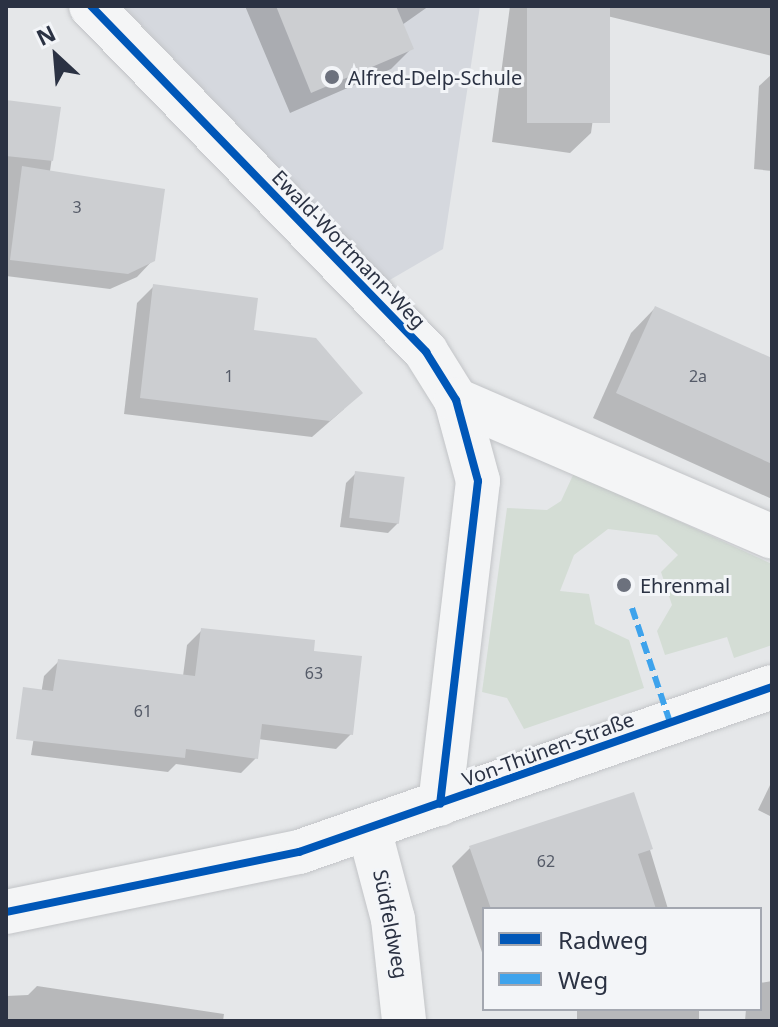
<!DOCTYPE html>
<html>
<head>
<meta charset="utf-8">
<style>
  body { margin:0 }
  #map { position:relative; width:778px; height:1027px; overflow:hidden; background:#e5e7e9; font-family:"Noto Sans",sans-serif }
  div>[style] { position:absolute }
  .built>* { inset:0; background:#d5d8de }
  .green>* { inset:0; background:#d4ddd5 }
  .shadow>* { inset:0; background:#0003; transform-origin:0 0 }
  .building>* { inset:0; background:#ccced1; transform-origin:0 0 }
  .roads { filter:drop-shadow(0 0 2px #c2c4c7) drop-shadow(0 0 2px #c2c4c7) }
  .minor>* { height:44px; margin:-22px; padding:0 22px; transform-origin:22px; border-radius:22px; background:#f4f5f6 }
  .quiet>* { height:6px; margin-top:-3px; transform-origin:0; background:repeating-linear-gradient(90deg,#3ea3ec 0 12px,transparent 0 18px) }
  .cycleway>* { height:8px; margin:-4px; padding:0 4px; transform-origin:4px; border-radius:4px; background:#0057b8 }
  .dots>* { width:22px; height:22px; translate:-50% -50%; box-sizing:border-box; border:4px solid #f3f5f8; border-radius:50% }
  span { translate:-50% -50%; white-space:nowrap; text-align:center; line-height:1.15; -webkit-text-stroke:6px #f3f5f8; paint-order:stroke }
  .number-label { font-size:16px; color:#555b68 }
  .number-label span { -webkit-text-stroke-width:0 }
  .poi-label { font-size:20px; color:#2b3243 }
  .left { translate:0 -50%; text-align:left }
  .street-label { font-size:20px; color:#2b3243 }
  .frame { position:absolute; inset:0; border:8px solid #2b3243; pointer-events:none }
  .legend { position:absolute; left:482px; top:907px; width:280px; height:104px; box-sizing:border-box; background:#f3f5f8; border:2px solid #a3a7b0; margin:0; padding:10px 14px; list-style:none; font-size:24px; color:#2b3243 }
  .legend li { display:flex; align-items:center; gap:16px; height:40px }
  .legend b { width:40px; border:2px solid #a3a7b0 }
  .north { position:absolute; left:16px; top:16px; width:80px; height:80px; -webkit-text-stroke:6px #f3f5f8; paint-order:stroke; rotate:334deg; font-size:22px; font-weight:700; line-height:32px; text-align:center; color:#2b3243 }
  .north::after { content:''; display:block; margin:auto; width:28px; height:36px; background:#2b3243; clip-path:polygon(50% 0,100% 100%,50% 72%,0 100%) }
</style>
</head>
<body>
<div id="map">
  <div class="built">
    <div style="clip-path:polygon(123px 6px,480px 6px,443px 249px,388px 281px)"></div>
  </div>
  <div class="green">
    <div style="clip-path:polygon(574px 473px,772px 564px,772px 645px,734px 658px,727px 637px,665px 655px,657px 631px,672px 605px,661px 572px,678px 555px,657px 535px,608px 529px,574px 555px,560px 591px,589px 594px,595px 624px,629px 640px,644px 688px,524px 729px,507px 698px,482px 692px,507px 508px,547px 510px,561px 501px)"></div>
  </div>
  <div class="shadow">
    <div style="clip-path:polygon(245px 6px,429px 6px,402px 25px,412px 48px,391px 69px,290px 113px)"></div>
    <div style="clip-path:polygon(510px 6px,772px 6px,772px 56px,607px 16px,591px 133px,570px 153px,492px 142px)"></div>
    <div style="clip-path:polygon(772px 74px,772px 171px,754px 169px,759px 86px)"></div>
    <div style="clip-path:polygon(6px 102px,59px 109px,50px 171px,153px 260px,137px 277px,110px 289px,6px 276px)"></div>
    <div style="clip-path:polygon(154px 286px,252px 331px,344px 409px,312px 437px,124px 414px,137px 303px)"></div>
    <div style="clip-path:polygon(655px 308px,772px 361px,772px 499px,593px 418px,631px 333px)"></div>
    <div style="clip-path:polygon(356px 473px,398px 523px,388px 533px,340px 527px,346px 483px)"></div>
    <div style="clip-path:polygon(202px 630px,312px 652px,351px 734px,336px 749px,258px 739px,256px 758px,241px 773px,176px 764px,168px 772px,31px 755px,44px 676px,59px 661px,183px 676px,187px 645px)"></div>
    <div style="clip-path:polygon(772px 781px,772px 817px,758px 810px)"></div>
    <div style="clip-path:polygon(633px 794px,668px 909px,484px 909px,484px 958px,452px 866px,470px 848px)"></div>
    <div style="clip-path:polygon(772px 981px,772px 1021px,745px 1021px,746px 1009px,760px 1009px,760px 983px)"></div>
    <div style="clip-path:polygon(37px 986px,224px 1014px,223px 1021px,6px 1021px,6px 996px,28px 995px)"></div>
    <div style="left:577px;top:1009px;width:122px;height:13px"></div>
  </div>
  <div class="building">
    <div style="clip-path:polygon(276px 6px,396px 6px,414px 49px,311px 93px)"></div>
    <div style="left:527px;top:6px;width:83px;height:117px"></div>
    <div style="clip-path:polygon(6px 100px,61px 107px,53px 161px,6px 156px)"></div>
    <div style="clip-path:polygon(22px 166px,165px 189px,155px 261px,128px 274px,10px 260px)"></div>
    <div style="clip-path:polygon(153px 284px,258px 298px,254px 330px,316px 338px,363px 393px,330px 421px,140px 398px)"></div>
    <div style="clip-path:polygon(655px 306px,772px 358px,772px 464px,616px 393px)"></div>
    <div style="left:355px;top:471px;width:50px;height:47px;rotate:7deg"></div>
    <div style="clip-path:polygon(201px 628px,315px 640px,314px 651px,362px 656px,353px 735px,262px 724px,258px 759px,186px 749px,185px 758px,16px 739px,23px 687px,53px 691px,58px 659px,195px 676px)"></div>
    <div style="clip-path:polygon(634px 792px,653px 849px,638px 854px,656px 909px,491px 909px,469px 846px)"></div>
  </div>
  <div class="roads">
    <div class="minor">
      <div style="left:91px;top:6px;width:482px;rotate:45.9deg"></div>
      <div style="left:426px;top:352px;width:57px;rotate:58deg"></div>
      <div style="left:456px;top:400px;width:84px;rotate:74.8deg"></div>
      <div style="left:478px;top:481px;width:325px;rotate:96.7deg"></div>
      <div style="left:456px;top:400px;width:344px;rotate:23.4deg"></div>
      <div style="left:369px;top:829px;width:93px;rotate:75.1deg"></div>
      <div style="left:393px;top:919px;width:103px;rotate:83.8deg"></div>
      <div style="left:6px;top:912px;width:299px;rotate:-11.6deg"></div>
      <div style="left:299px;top:852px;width:501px;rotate:-19.23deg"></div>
    </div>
  </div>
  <div class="quiet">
    <div style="left:632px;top:608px;width:120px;rotate:71.6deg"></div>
  </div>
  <div class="cycleway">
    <div style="left:91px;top:6px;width:482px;rotate:45.9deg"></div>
    <div style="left:426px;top:352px;width:57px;rotate:58deg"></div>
    <div style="left:456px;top:400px;width:84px;rotate:74.8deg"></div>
    <div style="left:478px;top:481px;width:325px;rotate:96.7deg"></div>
    <div style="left:6px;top:912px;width:299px;rotate:-11.6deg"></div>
    <div style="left:299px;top:852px;width:501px;rotate:-19.23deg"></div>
  </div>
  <div class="dots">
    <div style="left:332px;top:77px;background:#6c717d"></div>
    <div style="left:624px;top:585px;background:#6c717d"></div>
  </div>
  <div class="number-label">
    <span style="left:77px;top:207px">3</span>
    <span style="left:229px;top:376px">1</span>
    <span style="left:698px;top:376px">2a</span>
    <span style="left:314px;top:673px">63</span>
    <span style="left:143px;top:711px">61</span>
    <span style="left:546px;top:861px">62</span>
  </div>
  <div class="poi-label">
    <span class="left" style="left:348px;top:77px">Alfred-Delp-Schule</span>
    <span class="left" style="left:640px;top:585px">Ehrenmal</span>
  </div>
  <div class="street-label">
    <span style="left:349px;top:249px;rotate:46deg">Ewald-Wortmann-Weg</span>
    <span style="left:548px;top:749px;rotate:-20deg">Von-Thünen-Straße</span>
    <span style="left:391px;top:924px;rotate:79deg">Südfeldweg</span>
  </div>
  <div class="frame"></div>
  <ul class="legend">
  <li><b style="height:10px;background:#0057b8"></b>Radweg</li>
  <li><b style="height:10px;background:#3ea3ec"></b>Weg</li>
  </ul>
  <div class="north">N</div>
</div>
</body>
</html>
